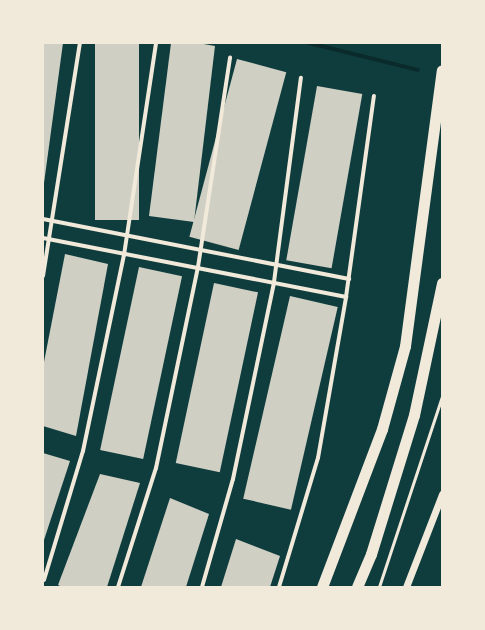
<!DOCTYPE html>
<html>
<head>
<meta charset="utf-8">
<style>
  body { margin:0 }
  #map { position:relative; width:485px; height:630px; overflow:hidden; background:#0f3d3e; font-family:"Exo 2",sans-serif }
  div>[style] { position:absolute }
  .stream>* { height:4px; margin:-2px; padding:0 2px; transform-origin:2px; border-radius:2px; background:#0a2a2b }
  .building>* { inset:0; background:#cfcfc3; transform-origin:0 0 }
  .path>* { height:2.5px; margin:-1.25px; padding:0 1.25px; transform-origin:1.25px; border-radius:1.25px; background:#f1e9da }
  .minor>* { height:4px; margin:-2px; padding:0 2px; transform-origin:2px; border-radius:2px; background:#f1e9da }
  .tertiary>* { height:7px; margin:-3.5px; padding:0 3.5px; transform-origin:3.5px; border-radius:3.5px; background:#f1e9da }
  .trunk>* { height:11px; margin:-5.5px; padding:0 5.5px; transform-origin:5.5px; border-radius:5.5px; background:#f1e9da }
  span { translate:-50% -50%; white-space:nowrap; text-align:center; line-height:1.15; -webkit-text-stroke:3px #f1e9da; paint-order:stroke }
  .frame { position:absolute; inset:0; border:44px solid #f1e9da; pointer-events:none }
</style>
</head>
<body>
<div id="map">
  <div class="stream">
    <div style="left:309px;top:43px;width:112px;rotate:13.9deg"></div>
  </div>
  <div class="building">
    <div style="clip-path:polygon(43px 43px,63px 43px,44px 183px,43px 183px)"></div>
    <div style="left:95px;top:43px;width:44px;height:177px"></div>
    <div style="clip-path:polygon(171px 43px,198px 43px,215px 46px,194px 222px,149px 216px)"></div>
    <div style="left:237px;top:59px;width:51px;height:184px;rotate:15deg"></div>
    <div style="left:317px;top:86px;width:46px;height:177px;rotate:10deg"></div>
    <div style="clip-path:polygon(65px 254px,108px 264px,76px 436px,43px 426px,43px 367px)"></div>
    <div style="left:139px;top:267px;width:44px;height:187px;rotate:12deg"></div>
    <div style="left:214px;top:283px;width:45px;height:184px;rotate:12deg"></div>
    <div style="left:290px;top:296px;width:49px;height:208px;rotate:13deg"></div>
    <div style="clip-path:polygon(43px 453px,70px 461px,43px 543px)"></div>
    <div style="clip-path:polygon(100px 474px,140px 483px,107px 587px,62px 587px,58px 585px)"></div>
    <div style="clip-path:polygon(170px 498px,209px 514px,186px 587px,141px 587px)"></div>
    <div style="clip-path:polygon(236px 539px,280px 556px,270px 587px,221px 587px)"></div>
  </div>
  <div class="path">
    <div style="left:379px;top:587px;width:200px;rotate:-71.7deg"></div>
  </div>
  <div class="minor">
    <div style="left:43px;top:219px;width:312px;rotate:11.1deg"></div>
    <div style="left:43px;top:238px;width:309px;rotate:11deg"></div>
    <div style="left:43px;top:276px;width:236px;rotate:-81deg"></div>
    <div style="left:44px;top:580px;width:135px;rotate:-73.2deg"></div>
    <div style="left:83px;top:451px;width:200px;rotate:-78.2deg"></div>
    <div style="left:124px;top:255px;width:214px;rotate:-81.4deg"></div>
    <div style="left:118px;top:587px;width:125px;rotate:-72.3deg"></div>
    <div style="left:156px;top:468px;width:205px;rotate:-78.2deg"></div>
    <div style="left:198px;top:267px;width:212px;rotate:-81.3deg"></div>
    <div style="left:202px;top:587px;width:112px;rotate:-74deg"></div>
    <div style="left:233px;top:479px;width:201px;rotate:-78.2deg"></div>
    <div style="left:274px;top:282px;width:206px;rotate:-82.5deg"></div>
    <div style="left:279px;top:587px;width:135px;rotate:-73.2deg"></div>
    <div style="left:318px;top:458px;width:163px;rotate:-80.1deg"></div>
    <div style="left:346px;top:297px;width:203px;rotate:-82.1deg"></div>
  </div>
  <div class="tertiary">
    <div style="left:406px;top:587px;width:100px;rotate:-68.8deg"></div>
  </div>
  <div class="trunk">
    <div style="left:322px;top:587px;width:169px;rotate:-69.2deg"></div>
    <div style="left:382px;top:429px;width:86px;rotate:-74.5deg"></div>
    <div style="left:405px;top:346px;width:278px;rotate:-82.4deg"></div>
    <div style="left:357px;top:587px;width:36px;rotate:-67deg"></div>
    <div style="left:371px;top:554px;width:145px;rotate:-72.8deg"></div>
    <div style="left:414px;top:415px;width:135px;rotate:-78deg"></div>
  </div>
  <div class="frame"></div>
</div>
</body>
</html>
